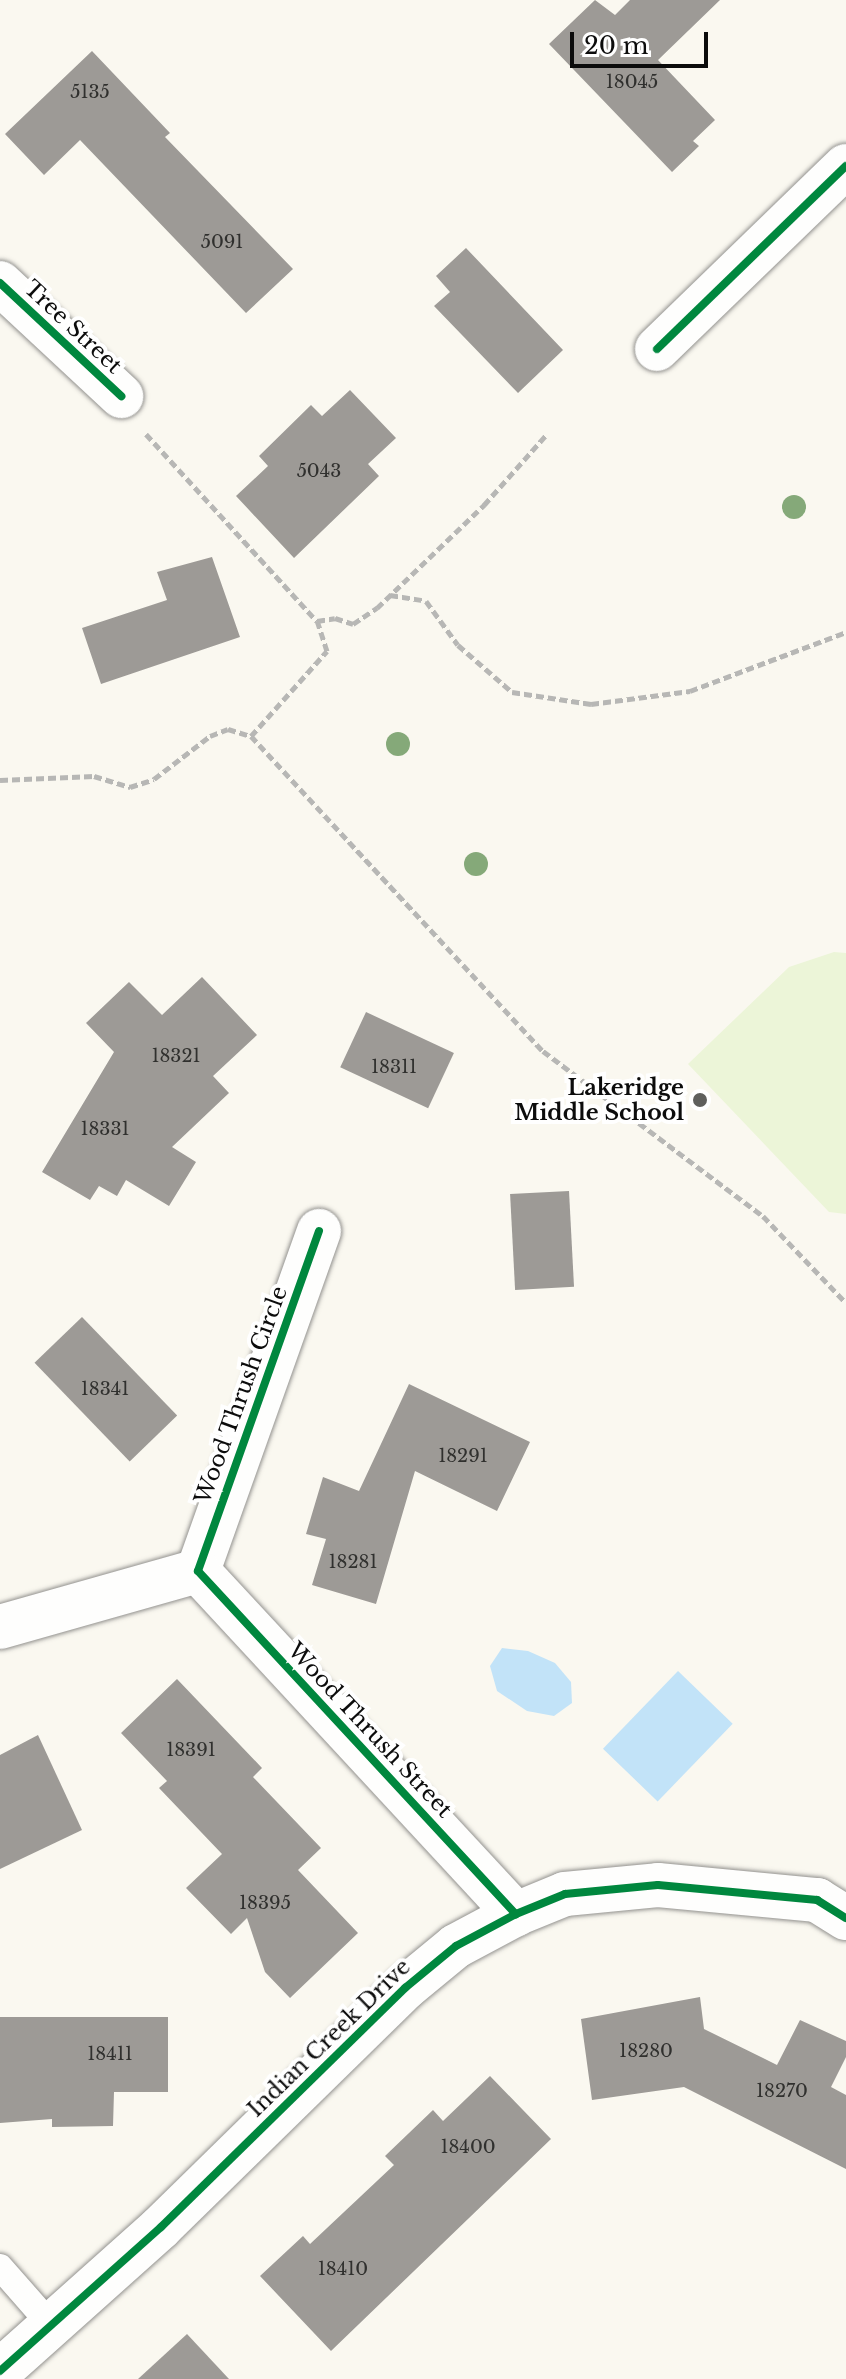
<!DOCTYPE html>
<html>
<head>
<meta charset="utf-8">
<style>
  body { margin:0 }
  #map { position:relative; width:846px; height:2379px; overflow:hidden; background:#faf8f0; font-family:"Libre Baskerville",serif }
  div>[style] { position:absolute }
  .pitch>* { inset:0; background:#ecf5d8 }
  .water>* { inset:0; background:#c2e3f8; transform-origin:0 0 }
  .building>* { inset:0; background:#9d9a96; transform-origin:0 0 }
  .path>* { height:5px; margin-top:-2.5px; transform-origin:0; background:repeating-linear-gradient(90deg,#b7b7b5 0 8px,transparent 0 12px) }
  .roads { filter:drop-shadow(0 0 2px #93928f) drop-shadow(0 0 2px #93928f) }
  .lane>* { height:26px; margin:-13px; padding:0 13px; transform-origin:13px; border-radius:13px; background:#fefefd }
  .street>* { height:44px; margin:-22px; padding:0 22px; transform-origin:22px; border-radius:22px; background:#fefefd }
  .cycleway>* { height:8px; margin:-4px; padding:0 4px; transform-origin:4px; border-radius:4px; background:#00873e }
  .trees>* { width:24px; height:24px; margin:-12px; border-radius:50%; background:#85a979 }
  .dots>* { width:22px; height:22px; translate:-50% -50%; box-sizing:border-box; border:4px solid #fff; border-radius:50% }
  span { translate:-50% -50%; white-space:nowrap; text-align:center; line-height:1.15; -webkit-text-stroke:8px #fff; paint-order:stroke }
  .number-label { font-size:18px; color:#30302e }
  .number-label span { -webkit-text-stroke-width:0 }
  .street-label { font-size:22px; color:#0c0c0c }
  .poi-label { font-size:22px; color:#0c0c0c; font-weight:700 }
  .right { translate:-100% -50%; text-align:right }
  .scale { position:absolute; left:570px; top:32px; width:138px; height:36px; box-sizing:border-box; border:4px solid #0c0c0c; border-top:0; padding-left:10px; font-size:24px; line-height:28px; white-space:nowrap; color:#0c0c0c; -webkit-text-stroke:6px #fff; paint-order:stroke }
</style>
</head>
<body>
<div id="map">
  <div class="pitch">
    <div style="clip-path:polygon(834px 952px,846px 953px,846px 1214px,829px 1212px,688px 1064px,789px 967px)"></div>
  </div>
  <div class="water">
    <div style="clip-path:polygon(502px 1648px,528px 1651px,555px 1663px,571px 1682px,572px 1703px,554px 1716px,527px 1711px,497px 1691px,490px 1666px)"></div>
    <div style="left:678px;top:1671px;width:76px;height:108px;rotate:44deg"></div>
  </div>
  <div class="building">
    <div style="clip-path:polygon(595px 0,615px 15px,630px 0,720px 0,658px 60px,715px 120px,693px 141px,699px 146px,672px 172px,549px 44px)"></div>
    <div style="clip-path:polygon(92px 51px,170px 133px,165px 137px,293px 269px,246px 313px,80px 140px,44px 175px,5px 134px)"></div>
    <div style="clip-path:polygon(466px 248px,563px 350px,518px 393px,434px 306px,450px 292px,436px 276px)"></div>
    <div style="clip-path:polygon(350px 390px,396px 438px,368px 464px,379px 476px,294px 558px,236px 496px,268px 466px,259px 456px,311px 405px,322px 416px)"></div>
    <div style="clip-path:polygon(212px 557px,240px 637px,101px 684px,82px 628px,167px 600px,157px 572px)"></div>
    <div style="clip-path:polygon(202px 977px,257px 1035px,213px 1076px,229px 1093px,172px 1147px,196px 1162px,169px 1206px,126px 1180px,117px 1196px,99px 1186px,90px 1200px,42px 1172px,114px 1052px,86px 1023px,129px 982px,162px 1015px)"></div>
    <div style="left:366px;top:1012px;width:97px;height:61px;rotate:25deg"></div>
    <div style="left:569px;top:1191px;width:96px;height:59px;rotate:87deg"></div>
    <div style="left:82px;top:1317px;width:137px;height:66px;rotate:46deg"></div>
    <div style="clip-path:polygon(409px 1384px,530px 1442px,497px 1511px,415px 1471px,376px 1604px,312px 1585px,326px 1539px,306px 1534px,323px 1477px,359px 1491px)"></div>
    <div style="clip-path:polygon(177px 1679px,262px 1768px,253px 1777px,321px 1848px,298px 1870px,358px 1933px,290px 1998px,265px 1972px,247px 1918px,231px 1934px,186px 1888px,222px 1854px,159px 1788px,167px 1781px,121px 1733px)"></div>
    <div style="clip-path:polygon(38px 1735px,82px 1830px,0 1869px,0 1755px)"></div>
    <div style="clip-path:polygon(700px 1997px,704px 2029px,777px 2065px,800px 2020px,846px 2041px,846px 2057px,831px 2087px,846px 2095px,846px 2169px,684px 2087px,592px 2100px,581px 2019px)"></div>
    <div style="clip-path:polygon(0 2017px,168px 2017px,168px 2092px,114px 2092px,113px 2126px,52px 2127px,52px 2119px,0 2123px)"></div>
    <div style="clip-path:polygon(490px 2076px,551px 2139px,331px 2351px,260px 2276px,303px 2236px,310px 2244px,394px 2165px,385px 2156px,433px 2110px,443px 2121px)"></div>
    <div style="clip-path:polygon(187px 2334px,229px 2379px,138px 2379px)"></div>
  </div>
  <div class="path">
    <div style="left:146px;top:434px;width:253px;rotate:47.6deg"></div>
    <div style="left:390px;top:595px;width:36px;rotate:9deg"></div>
    <div style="left:426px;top:601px;width:54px;rotate:54deg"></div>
    <div style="left:458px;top:645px;width:72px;rotate:41deg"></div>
    <div style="left:512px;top:692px;width:80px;rotate:8.6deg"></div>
    <div style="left:591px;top:704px;width:100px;rotate:-7.5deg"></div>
    <div style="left:690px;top:691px;width:167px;rotate:-20.7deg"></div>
    <div style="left:251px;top:736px;width:430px;rotate:47.2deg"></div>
    <div style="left:543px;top:1051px;width:275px;rotate:36.9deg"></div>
    <div style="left:763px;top:1216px;width:120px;rotate:46.3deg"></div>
    <div style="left:0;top:780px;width:94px;rotate:-2.4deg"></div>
    <div style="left:94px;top:776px;width:38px;rotate:17deg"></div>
    <div style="left:130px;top:787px;width:25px;rotate:-18deg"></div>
    <div style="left:154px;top:779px;width:71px;rotate:-37.5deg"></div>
    <div style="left:210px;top:736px;width:19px;rotate:-21deg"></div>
    <div style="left:228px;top:729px;width:24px;rotate:17deg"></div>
    <div style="left:251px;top:736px;width:114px;rotate:-48.2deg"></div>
    <div style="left:327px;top:651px;width:32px;rotate:-108deg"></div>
    <div style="left:317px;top:621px;width:18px;rotate:-9deg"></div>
    <div style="left:335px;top:618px;width:19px;rotate:18deg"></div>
    <div style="left:353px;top:624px;width:29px;rotate:-34deg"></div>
    <div style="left:377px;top:608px;width:149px;rotate:-43.9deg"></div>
    <div style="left:484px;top:505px;width:95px;rotate:-48.4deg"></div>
  </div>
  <div class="roads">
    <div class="lane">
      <div style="left:0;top:2267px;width:77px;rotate:48.7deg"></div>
    </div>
    <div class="street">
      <div style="left:0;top:283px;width:166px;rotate:43deg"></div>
      <div style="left:657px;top:349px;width:263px;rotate:-44.1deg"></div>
      <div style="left:198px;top:1571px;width:468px;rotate:47.2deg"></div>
      <div style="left:198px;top:1571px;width:361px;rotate:-70.4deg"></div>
      <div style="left:0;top:1627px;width:206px;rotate:-15.8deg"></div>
      <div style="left:0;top:2371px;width:216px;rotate:-41.8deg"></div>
      <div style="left:161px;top:2227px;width:342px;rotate:-44.4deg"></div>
      <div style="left:405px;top:1988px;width:66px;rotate:-39.5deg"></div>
      <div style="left:456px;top:1946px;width:68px;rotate:-28.1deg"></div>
      <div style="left:516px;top:1914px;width:53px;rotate:-22.2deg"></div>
      <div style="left:565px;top:1894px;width:93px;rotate:-5.5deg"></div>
      <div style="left:658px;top:1885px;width:160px;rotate:5.4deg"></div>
      <div style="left:817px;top:1900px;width:34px;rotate:32deg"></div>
    </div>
  </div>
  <div class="cycleway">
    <div style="left:0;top:283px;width:166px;rotate:43deg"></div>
    <div style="left:657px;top:349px;width:263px;rotate:-44.1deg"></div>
    <div style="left:319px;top:1231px;width:361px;rotate:109.6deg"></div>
    <div style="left:198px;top:1571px;width:468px;rotate:47.2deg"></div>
    <div style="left:0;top:2371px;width:216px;rotate:-41.8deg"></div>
    <div style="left:161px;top:2227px;width:342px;rotate:-44.4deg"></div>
    <div style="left:405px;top:1988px;width:66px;rotate:-39.5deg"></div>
    <div style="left:456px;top:1946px;width:68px;rotate:-28.1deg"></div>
    <div style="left:516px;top:1914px;width:53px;rotate:-22.2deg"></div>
    <div style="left:565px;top:1894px;width:93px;rotate:-5.5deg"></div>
    <div style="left:658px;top:1885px;width:160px;rotate:5.4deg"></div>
    <div style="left:817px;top:1900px;width:34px;rotate:32deg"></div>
  </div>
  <div class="trees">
    <div style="left:794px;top:507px"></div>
    <div style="left:398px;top:744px"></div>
    <div style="left:476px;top:864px"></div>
  </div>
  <div class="dots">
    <div style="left:700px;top:1100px;background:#5f5f5c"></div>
  </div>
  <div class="number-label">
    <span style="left:632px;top:82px">18045</span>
    <span style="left:90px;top:92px">5135</span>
    <span style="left:222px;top:242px">5091</span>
    <span style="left:319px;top:471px">5043</span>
    <span style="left:176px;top:1056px">18321</span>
    <span style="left:394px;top:1067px">18311</span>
    <span style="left:105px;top:1129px">18331</span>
    <span style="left:105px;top:1389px">18341</span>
    <span style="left:463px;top:1456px">18291</span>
    <span style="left:353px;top:1562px">18281</span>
    <span style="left:191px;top:1750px">18391</span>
    <span style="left:265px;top:1903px">18395</span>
    <span style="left:646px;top:2051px">18280</span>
    <span style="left:110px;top:2054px">18411</span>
    <span style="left:782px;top:2091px">18270</span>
    <span style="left:468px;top:2147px">18400</span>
    <span style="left:343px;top:2269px">18410</span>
  </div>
  <div class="street-label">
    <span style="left:73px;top:327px;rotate:43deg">Tree Street</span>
    <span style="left:241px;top:1395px;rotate:-70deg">Wood Thrush Circle</span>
    <span style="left:370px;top:1730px;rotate:47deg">Wood Thrush Street</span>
    <span style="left:329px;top:2038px;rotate:-44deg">Indian Creek Drive</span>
  </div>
  <div class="poi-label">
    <span class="right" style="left:684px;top:1100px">Lakeridge<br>Middle School</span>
  </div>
  <div class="scale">20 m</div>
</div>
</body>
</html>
